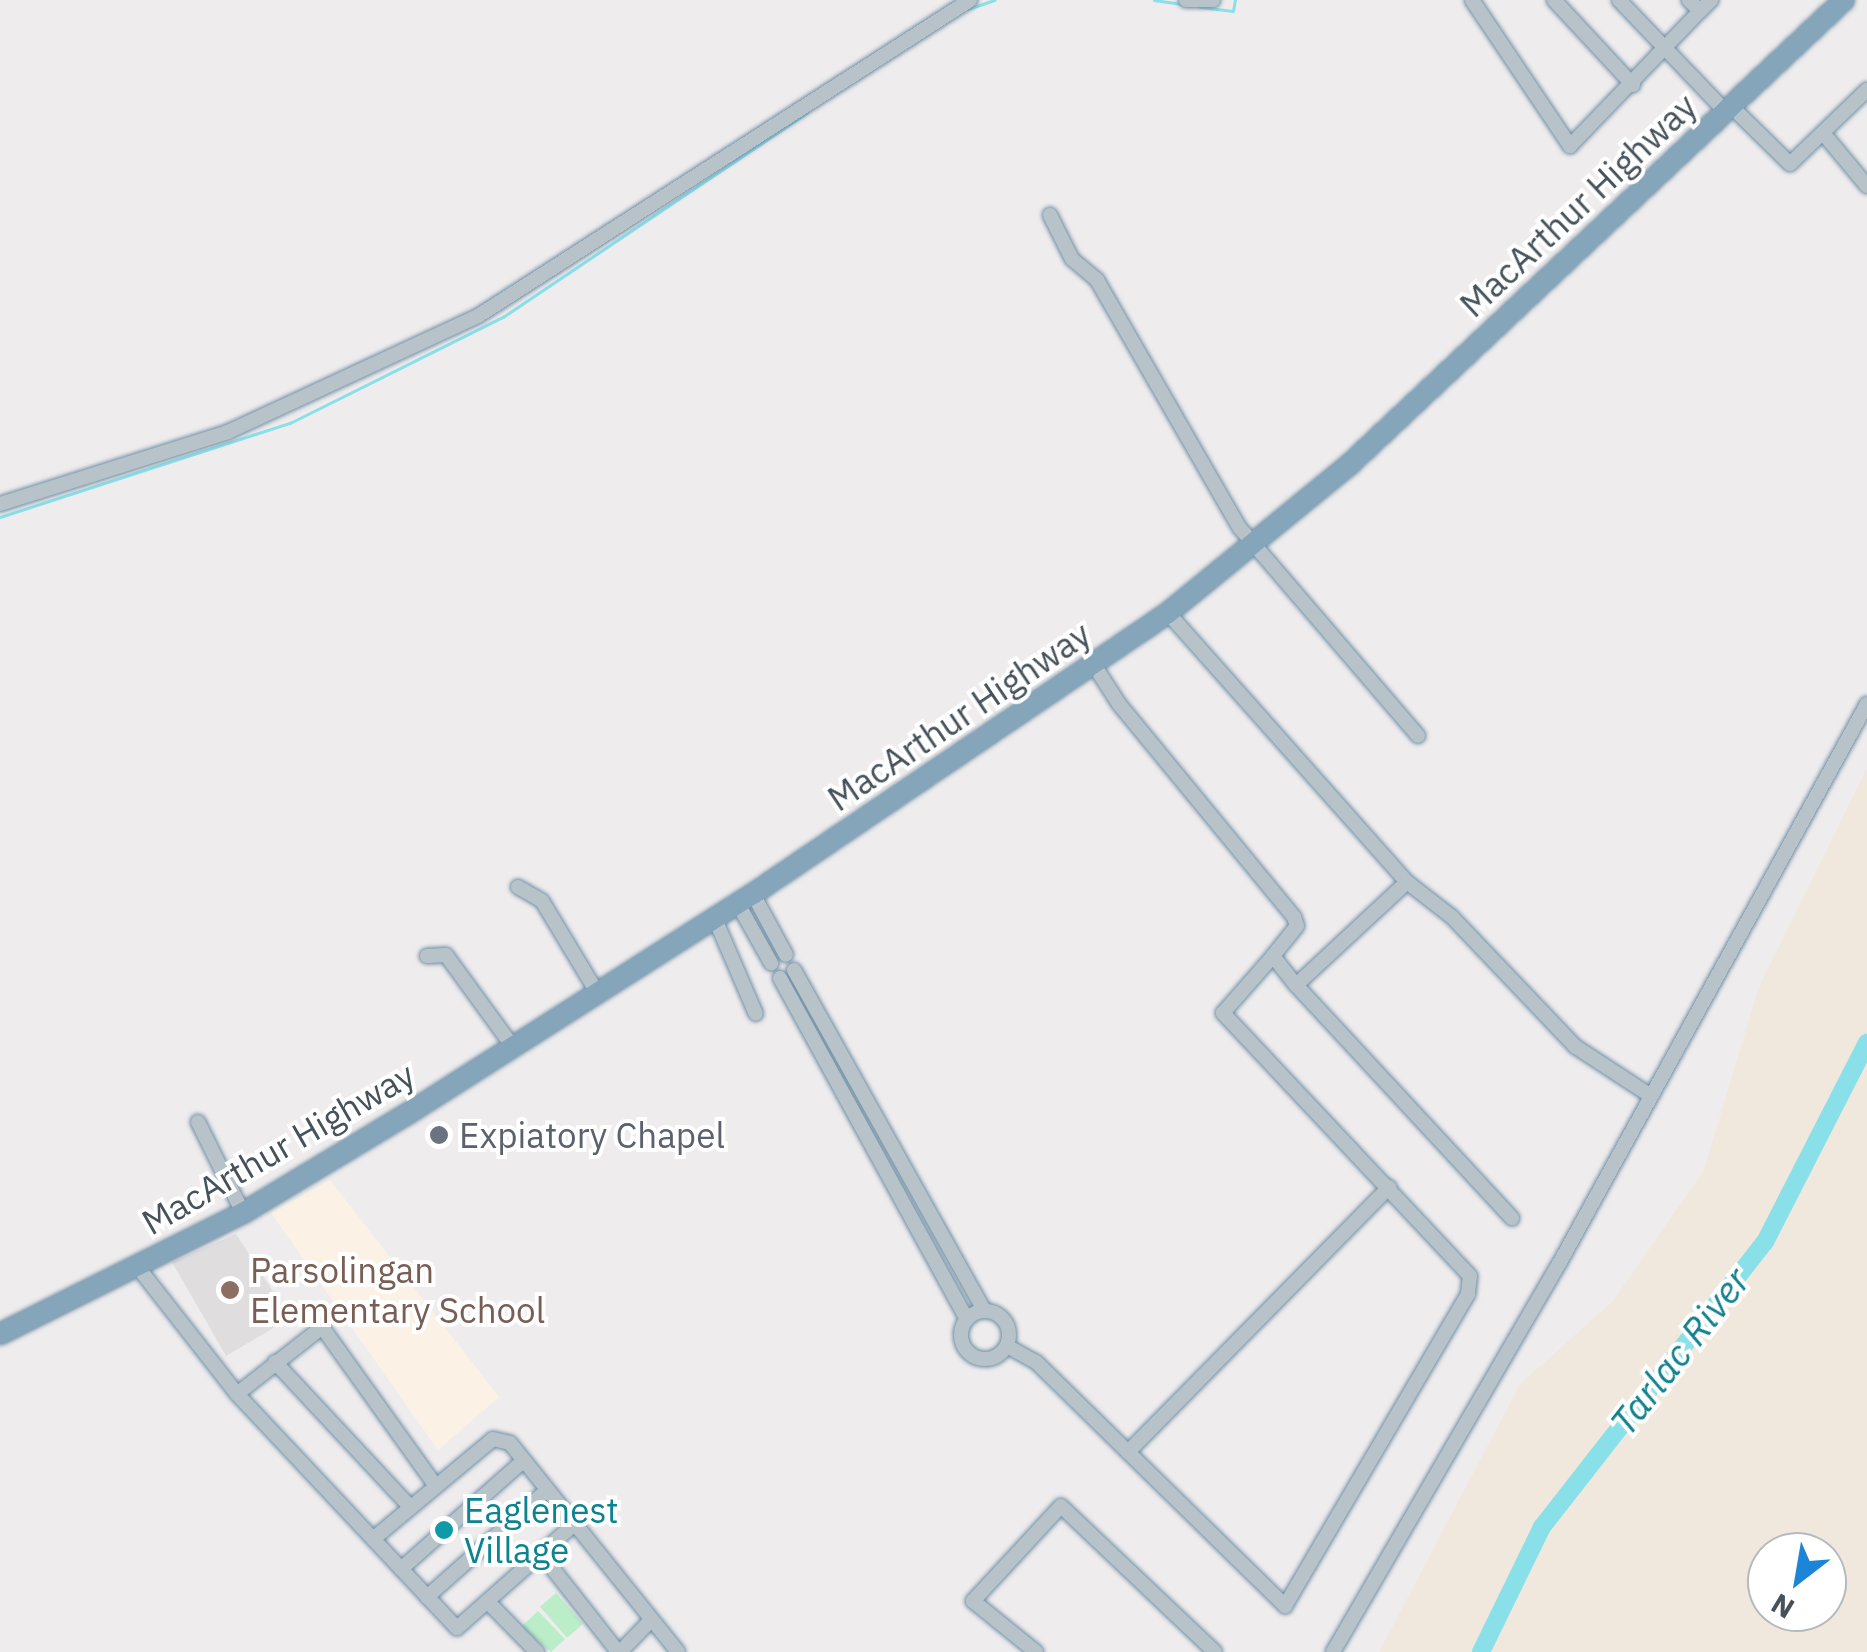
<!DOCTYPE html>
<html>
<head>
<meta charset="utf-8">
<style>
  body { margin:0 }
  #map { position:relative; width:1867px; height:1652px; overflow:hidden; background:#efeced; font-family:"IBM Plex Sans",sans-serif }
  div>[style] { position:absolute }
  .commercial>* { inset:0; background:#fbf2e5 }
  .education>* { inset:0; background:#e0ddde }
  .green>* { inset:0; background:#bbedc8; transform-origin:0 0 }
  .sand>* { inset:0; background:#f1e8dd }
  .stream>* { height:2.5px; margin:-1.25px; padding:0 1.25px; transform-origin:1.25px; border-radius:1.25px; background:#89e0e9 }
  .river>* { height:18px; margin:-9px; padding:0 9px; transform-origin:9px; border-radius:9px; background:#89e0e9 }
  .roads { filter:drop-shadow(0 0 2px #7090a6) drop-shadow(0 0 2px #7090a6) }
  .minor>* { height:14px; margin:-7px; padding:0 7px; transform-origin:7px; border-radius:7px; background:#b8c3c9 }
  .minor>.ring { margin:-7px; padding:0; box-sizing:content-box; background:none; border:14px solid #b8c3c9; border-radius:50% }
  .highway>* { height:20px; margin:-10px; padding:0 10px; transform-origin:10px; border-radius:10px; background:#85a5bb }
  .dots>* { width:28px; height:28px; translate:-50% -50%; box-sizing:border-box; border:5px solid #fff; border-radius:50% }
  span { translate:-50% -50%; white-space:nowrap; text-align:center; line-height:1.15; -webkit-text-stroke:8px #fff; paint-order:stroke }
  .street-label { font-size:35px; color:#455259 }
  .worship-label { font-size:35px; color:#5b616d }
  .left { translate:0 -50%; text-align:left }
  .education-label { font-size:35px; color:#785e54 }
  .culture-label { font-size:35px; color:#0d838f }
  .water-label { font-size:38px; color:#10808c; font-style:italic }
  .north { position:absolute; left:1747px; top:1532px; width:100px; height:100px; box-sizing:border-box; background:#fff; border:2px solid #b5babd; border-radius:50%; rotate:211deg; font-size:28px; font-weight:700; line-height:40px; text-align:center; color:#455259 }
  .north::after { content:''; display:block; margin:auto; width:35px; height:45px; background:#1d85d8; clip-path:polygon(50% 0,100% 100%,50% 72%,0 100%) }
</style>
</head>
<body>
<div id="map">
  <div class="commercial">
    <div style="clip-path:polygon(330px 1180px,499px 1397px,438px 1450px,271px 1213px)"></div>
  </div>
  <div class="education">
    <div style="clip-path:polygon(236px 1234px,290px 1318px,226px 1356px,172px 1262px)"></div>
  </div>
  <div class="green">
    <div style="left:556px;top:1593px;width:41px;height:21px;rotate:49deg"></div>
    <div style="clip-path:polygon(538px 1611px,565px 1639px,551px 1652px,521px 1627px)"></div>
  </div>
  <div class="sand">
    <div style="clip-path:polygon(evenodd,1867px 768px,1867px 1652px,1379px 1652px,1520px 1384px,1613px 1301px,1704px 1170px,1758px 989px,1867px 768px,1767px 1552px,1827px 1552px,1827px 1612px,1767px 1612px,1767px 1552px)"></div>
  </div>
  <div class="stream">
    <div style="left:1154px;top:0;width:28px;rotate:8deg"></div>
    <div style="left:1200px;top:7px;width:33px;rotate:7deg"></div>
    <div style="left:1233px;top:11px;width:11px;rotate:-80deg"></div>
    <div style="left:968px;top:9px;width:28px;rotate:-19deg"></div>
    <div style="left:0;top:517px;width:305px;rotate:-18deg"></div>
    <div style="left:290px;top:423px;width:238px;rotate:-26.5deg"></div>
    <div style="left:503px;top:317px;width:366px;rotate:-33.9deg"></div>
  </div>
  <div class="river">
    <div style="left:1481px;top:1652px;width:139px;rotate:-64deg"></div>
    <div style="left:1542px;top:1527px;width:362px;rotate:-52deg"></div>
    <div style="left:1765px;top:1242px;width:224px;rotate:-62.9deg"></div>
  </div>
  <div class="roads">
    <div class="minor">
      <div style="left:1186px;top:0;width:27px"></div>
      <div style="left:1472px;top:0;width:176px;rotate:56.1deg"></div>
      <div style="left:1570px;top:146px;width:187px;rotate:-46.1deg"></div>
      <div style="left:1700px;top:11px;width:16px;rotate:-135deg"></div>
      <div style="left:1554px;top:0;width:116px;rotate:47.1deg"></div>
      <div style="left:1619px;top:0;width:155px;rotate:46.3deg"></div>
      <div style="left:1700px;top:11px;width:16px;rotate:-45deg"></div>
      <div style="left:1732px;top:107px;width:81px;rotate:44.5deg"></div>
      <div style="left:1790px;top:164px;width:107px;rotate:-43.9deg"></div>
      <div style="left:1823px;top:133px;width:69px;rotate:50.3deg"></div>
      <div style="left:1050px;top:215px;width:49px;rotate:63.4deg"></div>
      <div style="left:1072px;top:259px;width:33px;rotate:40deg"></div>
      <div style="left:1097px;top:280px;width:285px;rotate:60.1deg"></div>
      <div style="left:1239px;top:527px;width:275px;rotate:49.4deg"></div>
      <div style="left:0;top:504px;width:239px;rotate:-17.5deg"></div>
      <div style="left:228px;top:432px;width:276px;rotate:-24.9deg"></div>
      <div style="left:478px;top:316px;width:585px;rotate:-32.71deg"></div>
      <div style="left:1168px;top:613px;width:360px;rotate:48.4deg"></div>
      <div style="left:1407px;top:882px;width:57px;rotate:37.9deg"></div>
      <div style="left:1452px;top:917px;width:180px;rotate:46.4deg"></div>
      <div style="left:1576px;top:1047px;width:86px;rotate:33.1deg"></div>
      <div style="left:1094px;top:665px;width:46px;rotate:57.3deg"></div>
      <div style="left:1119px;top:704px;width:276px;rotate:50.6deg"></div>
      <div style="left:1294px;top:917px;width:9px;rotate:72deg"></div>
      <div style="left:1297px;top:926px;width:38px;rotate:129deg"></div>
      <div style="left:1273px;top:956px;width:37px;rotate:52deg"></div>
      <div style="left:1407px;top:882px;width:151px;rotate:137.1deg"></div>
      <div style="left:1296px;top:985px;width:318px;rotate:47.2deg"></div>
      <div style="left:518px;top:887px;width:28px;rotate:30deg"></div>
      <div style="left:542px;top:901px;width:109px;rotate:58.9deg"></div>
      <div style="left:753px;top:894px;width:69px;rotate:61.6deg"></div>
      <div style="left:738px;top:904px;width:68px;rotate:60.8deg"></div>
      <div style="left:715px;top:919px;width:103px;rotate:66.7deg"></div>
      <div style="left:427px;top:956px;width:19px;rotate:-3deg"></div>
      <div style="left:446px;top:955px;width:114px;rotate:53.9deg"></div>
      <div style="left:794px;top:970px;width:389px;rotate:60.8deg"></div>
      <div style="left:780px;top:978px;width:389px;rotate:61.3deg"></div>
      <div style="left:198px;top:1122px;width:102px;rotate:63.7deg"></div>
      <div style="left:137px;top:1266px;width:162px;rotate:52deg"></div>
      <div style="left:237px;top:1394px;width:321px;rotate:46.8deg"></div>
      <div style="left:457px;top:1628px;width:155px;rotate:-41.6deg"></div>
      <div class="ring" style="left:961px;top:1311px;width:34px;height:34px"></div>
      <div style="left:1007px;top:1346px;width:33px;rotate:29deg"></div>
      <div style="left:1036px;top:1362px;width:349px;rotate:44.4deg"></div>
      <div style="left:1285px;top:1606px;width:362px;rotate:-59.6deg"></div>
      <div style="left:1468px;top:1294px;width:18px;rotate:-84deg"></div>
      <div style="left:1470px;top:1276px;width:361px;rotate:-133.2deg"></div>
      <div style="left:1223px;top:1013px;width:76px;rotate:-48.7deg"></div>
      <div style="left:275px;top:1362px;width:198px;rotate:47deg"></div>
      <div style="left:237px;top:1394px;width:108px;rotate:-38.2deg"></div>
      <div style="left:322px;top:1327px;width:194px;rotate:54.4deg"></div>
      <div style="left:1128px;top:1452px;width:372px;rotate:-45.4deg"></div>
      <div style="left:373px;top:1539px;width:156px;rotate:-39.8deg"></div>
      <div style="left:493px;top:1439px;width:17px;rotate:13deg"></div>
      <div style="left:510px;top:1443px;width:268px;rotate:51.2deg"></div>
      <div style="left:542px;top:1555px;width:123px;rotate:51.9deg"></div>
      <div style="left:401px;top:1569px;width:163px;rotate:-41.5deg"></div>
      <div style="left:427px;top:1597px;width:161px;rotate:-41.7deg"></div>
      <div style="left:489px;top:1603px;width:69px;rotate:45.6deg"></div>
      <div style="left:620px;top:1652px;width:43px;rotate:-45.9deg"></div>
      <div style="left:1036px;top:1652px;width:81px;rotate:-141deg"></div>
      <div style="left:973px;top:1601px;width:129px;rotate:-47.2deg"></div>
      <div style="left:1061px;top:1506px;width:212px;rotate:43.5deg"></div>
      <div style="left:1333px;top:1652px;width:449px;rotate:-59.8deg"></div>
      <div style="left:1559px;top:1264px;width:639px;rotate:-61.19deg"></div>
    </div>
    <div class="highway">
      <div style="left:0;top:1334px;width:271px;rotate:-26.5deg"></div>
      <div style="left:243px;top:1213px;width:194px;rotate:-31.1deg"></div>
      <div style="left:409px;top:1113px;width:408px;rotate:-32.5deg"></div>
      <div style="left:753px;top:894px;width:501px;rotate:-34.1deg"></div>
      <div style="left:1168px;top:613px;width:234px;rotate:-39.3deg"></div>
      <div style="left:1349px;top:465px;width:679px;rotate:-43.21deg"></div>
    </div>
  </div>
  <div class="dots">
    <div style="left:439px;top:1135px;background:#6b7280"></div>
    <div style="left:230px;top:1290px;background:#8d6e63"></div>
    <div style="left:444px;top:1530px;background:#0f9aa8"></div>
  </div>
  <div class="street-label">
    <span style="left:1578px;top:205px;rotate:-43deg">MacArthur Highway</span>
    <span style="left:959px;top:716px;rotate:-34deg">MacArthur Highway</span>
    <span style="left:278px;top:1148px;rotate:-30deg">MacArthur Highway</span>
  </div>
  <div class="worship-label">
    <span class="left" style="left:459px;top:1135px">Expiatory Chapel</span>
  </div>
  <div class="education-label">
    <span class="left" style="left:250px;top:1290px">Parsolingan<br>Elementary School</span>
  </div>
  <div class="culture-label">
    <span class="left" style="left:464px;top:1530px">Eaglenest<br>Village</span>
  </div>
  <div class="water-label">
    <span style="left:1679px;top:1351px;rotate:-52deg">Tarlac River</span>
  </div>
  <div class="north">N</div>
</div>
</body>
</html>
